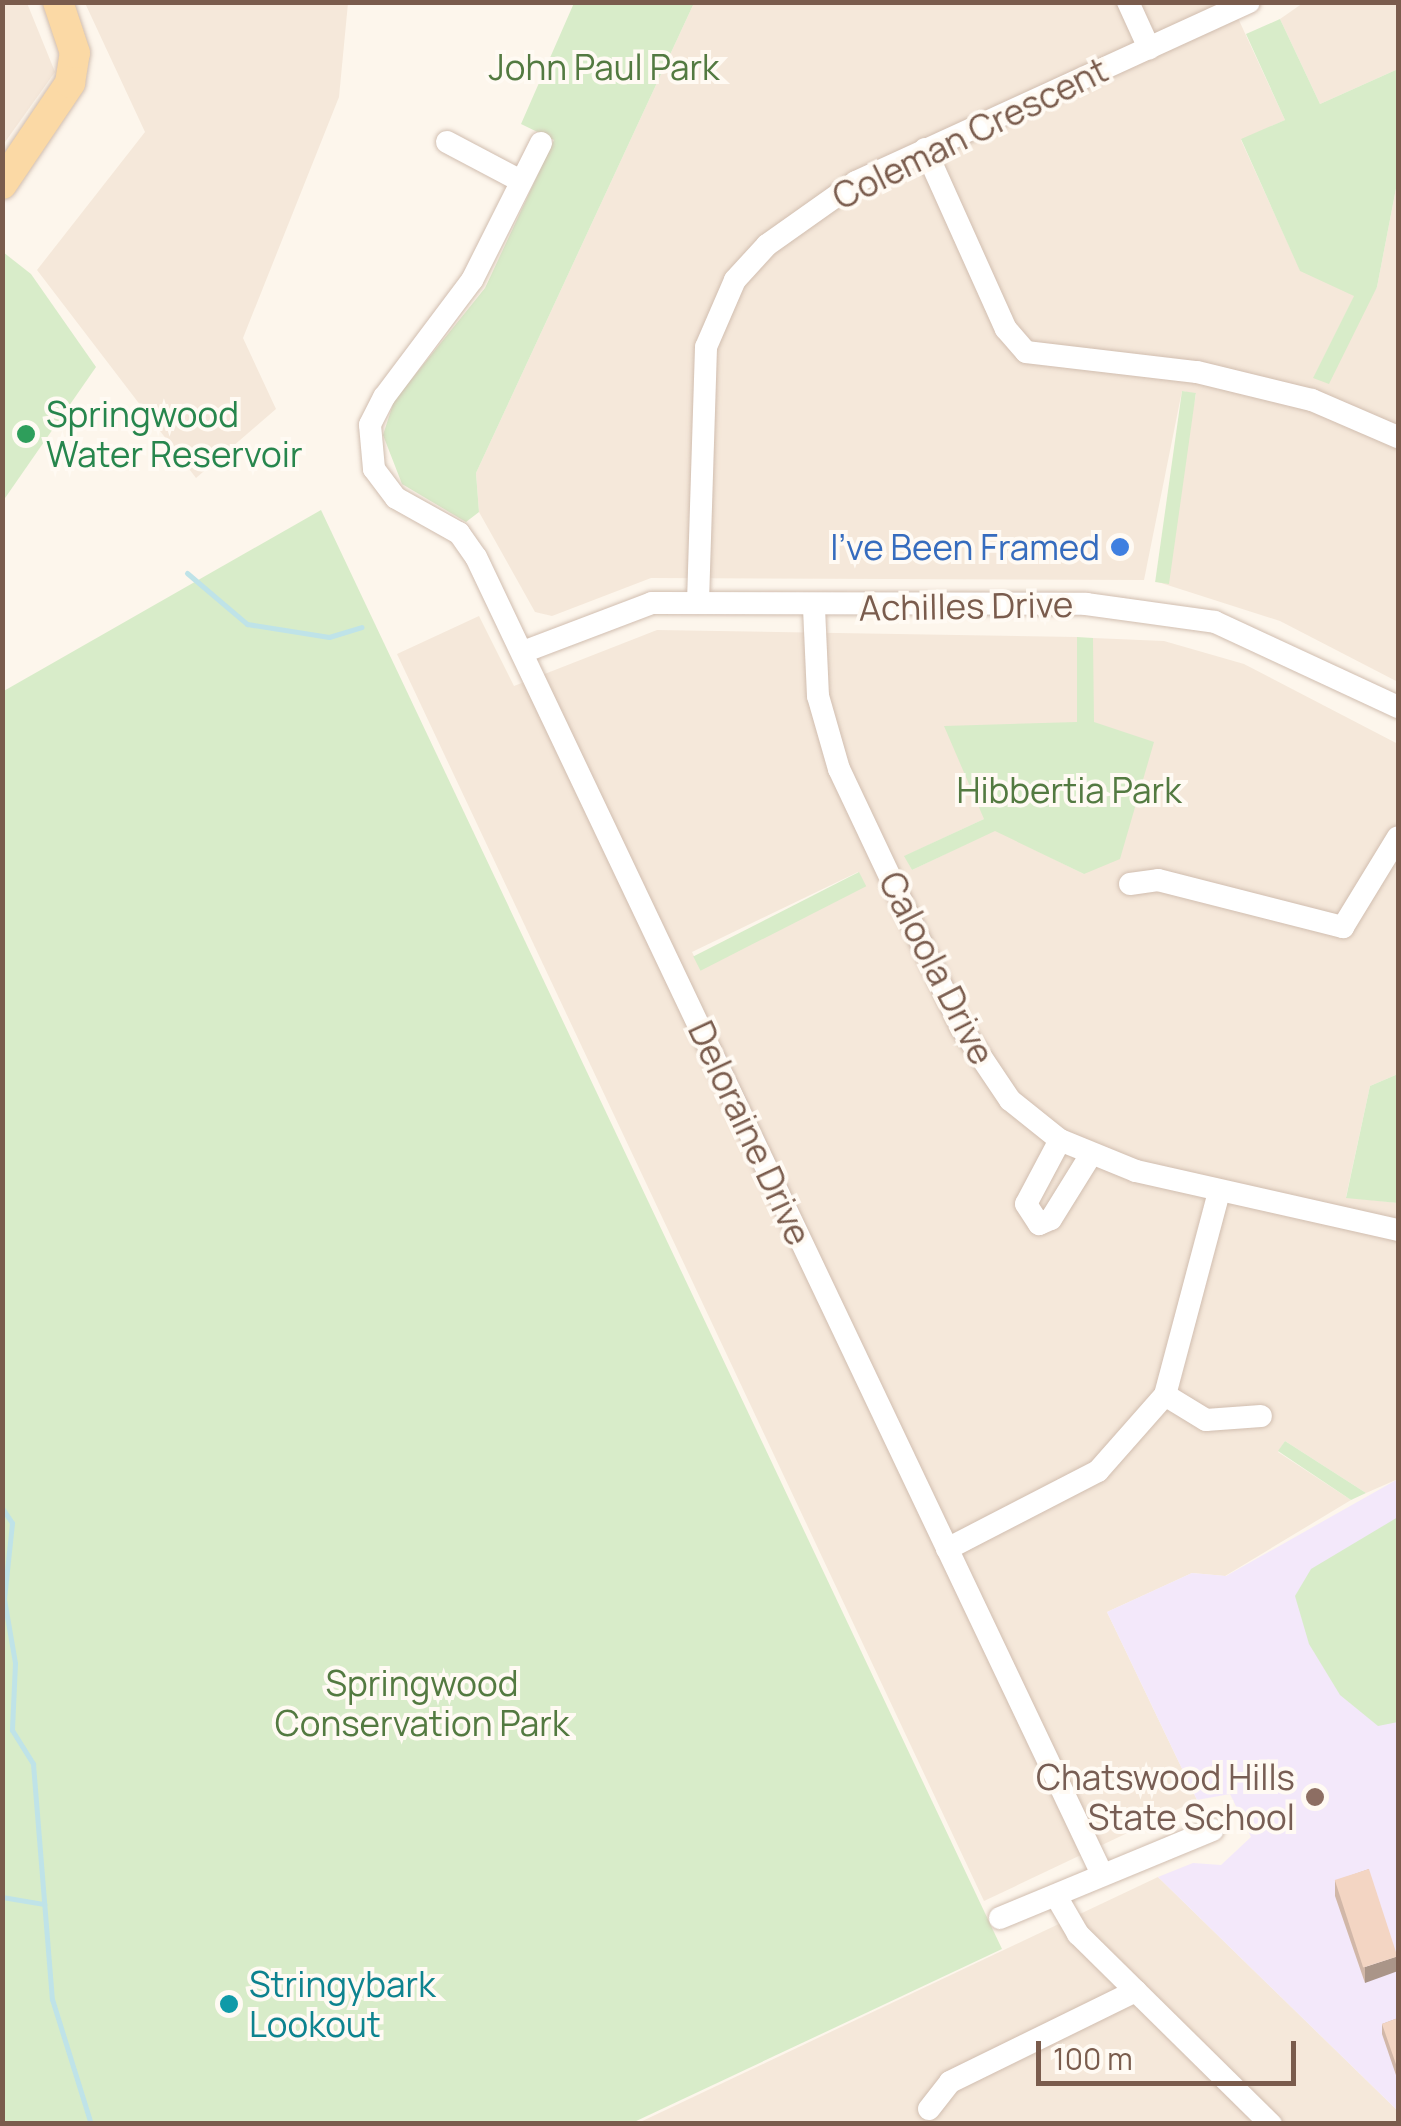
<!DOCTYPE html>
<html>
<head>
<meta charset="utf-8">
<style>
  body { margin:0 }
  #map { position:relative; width:1401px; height:2126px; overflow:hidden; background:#fdf6ec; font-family:Manrope,sans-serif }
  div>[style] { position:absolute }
  .residential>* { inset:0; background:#f5e8da }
  .education>* { inset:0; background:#f3e8fa }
  .green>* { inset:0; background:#d8ecc9; transform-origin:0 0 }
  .stream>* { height:5px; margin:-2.5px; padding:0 2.5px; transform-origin:2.5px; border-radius:2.5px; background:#bfe3e8 }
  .roads { filter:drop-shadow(0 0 2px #d1beb0) drop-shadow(0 0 2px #d1beb0) }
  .minor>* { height:22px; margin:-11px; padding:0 11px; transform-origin:11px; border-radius:11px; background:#fff }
  .major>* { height:30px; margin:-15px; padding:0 15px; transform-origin:15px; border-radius:15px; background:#fbd9a5 }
  .wall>* { inset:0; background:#d1b7a8 }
  .shaded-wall>* { inset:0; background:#aa9588 }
  .building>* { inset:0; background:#f3d5c3; transform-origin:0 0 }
  .dots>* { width:28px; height:28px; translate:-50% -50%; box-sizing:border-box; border:5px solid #fffaf3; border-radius:50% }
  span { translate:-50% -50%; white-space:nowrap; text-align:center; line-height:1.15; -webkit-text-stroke:8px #fffaf3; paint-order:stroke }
  .park-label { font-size:35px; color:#537a41 }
  .street-label { font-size:35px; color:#7a5c4d }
  .leisure-label { font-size:35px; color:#27864d }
  .left { translate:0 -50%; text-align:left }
  .shop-label { font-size:35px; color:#366cbe }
  .right { translate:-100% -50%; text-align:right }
  .education-label { font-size:35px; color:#785e54 }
  .culture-label { font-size:35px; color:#0d838f }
  .frame { position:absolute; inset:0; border:5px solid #7a5c4d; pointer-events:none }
  .scale { position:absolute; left:1036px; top:2041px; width:260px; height:45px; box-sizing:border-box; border:5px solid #7a5c4d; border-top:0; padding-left:12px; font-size:30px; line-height:35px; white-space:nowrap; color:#7a5c4d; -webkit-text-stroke:8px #fffaf3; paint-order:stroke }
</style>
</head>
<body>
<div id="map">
  <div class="residential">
    <div style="clip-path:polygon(3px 2px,27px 3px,55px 72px,3px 145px)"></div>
    <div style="clip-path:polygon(85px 3px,348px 3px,339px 97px,243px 338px,276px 409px,196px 478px,37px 270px,145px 132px)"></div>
    <div style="clip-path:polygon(694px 3px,1231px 3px,1285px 120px,1241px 140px,1300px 270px,1355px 295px,1314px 377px,1377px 287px,1398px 178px,1398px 682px,1280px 621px,1158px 582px,1196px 394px,1182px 391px,1144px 580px,651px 578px,552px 616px,535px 612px,479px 512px,476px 473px)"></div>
    <div style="clip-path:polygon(1303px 3px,1398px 3px,1398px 69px,1320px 104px,1280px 19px)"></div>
    <div style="clip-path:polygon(evenodd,479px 616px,514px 686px,657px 630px,1077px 637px,1078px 722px,984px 819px,905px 856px,912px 870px,995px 830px,1084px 874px,1093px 638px,1164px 641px,1244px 664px,1398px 744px,1398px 1074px,1370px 1086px,1346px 1197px,1398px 1203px,1398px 1479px,1366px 1493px,1285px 1441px,1278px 1452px,1351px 1500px,1225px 1576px,1192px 1573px,1107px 1612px,1197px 1800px,984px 1901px,397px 654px,479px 616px,858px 872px,865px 885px,698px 964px,692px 952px,858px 872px)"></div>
    <div style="clip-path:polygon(1158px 1877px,1398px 2111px,1398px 2124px,636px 2124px)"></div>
  </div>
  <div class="education">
    <div style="clip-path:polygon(1398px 1479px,1398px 2111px,1158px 1877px,1193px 1863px,1221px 1865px,1251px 1837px,1230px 1794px,1197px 1800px,1107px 1612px,1192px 1573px,1226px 1576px)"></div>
  </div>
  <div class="green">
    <div style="clip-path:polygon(574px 3px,694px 3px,476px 473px,479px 512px,466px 522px,402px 484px,383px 435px,394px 401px,485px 288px,554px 140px,521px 124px)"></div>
    <div style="clip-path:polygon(1280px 19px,1320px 104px,1398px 69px,1398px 178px,1377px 287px,1329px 384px,1313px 378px,1354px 296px,1300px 271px,1241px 139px,1285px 120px,1246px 34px)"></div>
    <div style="clip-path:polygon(3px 252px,31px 274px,96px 367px,3px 501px)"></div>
    <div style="left:1182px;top:391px;width:14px;height:193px;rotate:8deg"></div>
    <div style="clip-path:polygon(321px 510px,1002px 1949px,632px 2123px,3px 2123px,2px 692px)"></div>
    <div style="clip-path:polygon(1077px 637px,1093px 638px,1094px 722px,1154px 742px,1120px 859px,1084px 874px,995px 831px,912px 870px,904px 856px,984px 819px,944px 726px,1077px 722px)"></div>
    <div style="left:859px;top:872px;width:16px;height:186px;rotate:63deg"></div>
    <div style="clip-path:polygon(1398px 1074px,1398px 1203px,1346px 1198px,1370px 1086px)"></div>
    <div style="clip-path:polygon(1285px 1441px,1366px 1493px,1351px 1500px,1278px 1451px)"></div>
    <div style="clip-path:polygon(1398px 1517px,1398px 1722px,1378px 1726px,1340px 1695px,1309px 1644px,1295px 1596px,1311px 1569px)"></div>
  </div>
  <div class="stream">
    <div style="left:187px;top:573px;width:79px;rotate:40.4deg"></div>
    <div style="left:247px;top:624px;width:83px;rotate:9deg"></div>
    <div style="left:329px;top:637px;width:34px;rotate:-17deg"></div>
    <div style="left:2px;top:1508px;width:18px;rotate:56deg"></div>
    <div style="left:12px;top:1523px;width:76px;rotate:96deg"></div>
    <div style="left:4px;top:1599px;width:65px;rotate:80.2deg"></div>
    <div style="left:15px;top:1663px;width:67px;rotate:92.6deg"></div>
    <div style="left:12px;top:1730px;width:40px;rotate:58deg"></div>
    <div style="left:33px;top:1764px;width:236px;rotate:85.4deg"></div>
    <div style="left:52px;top:1999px;width:131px;rotate:72.7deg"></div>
    <div style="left:2px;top:1897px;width:43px;rotate:9.5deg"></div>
  </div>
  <div class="roads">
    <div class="minor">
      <div style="left:1128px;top:2px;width:51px;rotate:65.5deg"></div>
      <div style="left:447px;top:142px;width:84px;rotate:27.8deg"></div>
      <div style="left:541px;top:143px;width:153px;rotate:116.7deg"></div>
      <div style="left:472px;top:280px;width:146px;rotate:126.9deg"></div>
      <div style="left:384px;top:397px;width:31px;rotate:117deg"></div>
      <div style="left:370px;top:425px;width:44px;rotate:84.8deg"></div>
      <div style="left:374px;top:469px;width:36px;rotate:53deg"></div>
      <div style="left:396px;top:498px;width:72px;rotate:29.1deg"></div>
      <div style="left:459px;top:533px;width:29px;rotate:55deg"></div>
      <div style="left:476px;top:557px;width:1458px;rotate:64.58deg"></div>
      <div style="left:925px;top:149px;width:197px;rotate:65.8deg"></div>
      <div style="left:1006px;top:329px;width:30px;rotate:49deg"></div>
      <div style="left:1026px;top:352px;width:172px;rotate:6.7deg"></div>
      <div style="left:1197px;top:372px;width:118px;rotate:13.7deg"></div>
      <div style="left:1312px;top:400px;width:94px;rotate:23.3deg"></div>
      <div style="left:698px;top:602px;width:255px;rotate:-88.2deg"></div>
      <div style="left:706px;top:347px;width:73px;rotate:-66.6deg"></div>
      <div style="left:735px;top:280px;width:47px;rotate:-47.6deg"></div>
      <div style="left:767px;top:245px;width:109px;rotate:-35.3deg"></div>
      <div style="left:856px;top:182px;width:432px;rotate:-24.6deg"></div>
      <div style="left:814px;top:608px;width:88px;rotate:87.4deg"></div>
      <div style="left:818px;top:696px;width:76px;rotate:74deg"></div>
      <div style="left:839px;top:769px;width:285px;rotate:64.7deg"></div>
      <div style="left:961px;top:1027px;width:88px;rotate:56.1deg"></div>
      <div style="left:1010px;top:1100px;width:64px;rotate:38.7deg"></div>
      <div style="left:1060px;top:1140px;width:82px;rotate:22.2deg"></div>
      <div style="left:1136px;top:1171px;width:269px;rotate:12.7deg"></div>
      <div style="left:523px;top:652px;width:138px;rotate:-20.8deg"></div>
      <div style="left:652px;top:603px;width:434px;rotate:0.1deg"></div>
      <div style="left:1086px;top:604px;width:130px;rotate:7.9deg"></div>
      <div style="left:1215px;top:622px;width:202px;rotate:24.9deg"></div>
      <div style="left:1130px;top:884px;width:28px;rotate:-8deg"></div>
      <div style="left:1158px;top:880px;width:191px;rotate:14.3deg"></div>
      <div style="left:1343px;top:927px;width:105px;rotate:-58.6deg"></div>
      <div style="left:1060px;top:1140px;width:72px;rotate:118deg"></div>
      <div style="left:1026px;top:1204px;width:24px;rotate:57deg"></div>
      <div style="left:1039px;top:1224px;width:13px;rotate:-23deg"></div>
      <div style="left:1051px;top:1219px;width:74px;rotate:-58.2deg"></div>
      <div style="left:1165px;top:1395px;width:48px;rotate:31.4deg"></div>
      <div style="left:1206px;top:1420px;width:55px;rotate:-4.2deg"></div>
      <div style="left:947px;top:1549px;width:170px;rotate:-27.3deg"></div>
      <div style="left:1098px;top:1471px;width:101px;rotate:-48.6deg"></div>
      <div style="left:1165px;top:1395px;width:210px;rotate:-75.1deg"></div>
      <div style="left:1056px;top:1896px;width:44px;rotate:59.9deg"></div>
      <div style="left:1078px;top:1934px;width:271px;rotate:44.6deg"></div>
      <div style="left:1000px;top:1918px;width:230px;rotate:-22.5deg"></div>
      <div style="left:929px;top:2109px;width:34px;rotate:-52deg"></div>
      <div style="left:950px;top:2082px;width:207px;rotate:-26.1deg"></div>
    </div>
    <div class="major">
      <div style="left:2px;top:184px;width:122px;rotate:-56deg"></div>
      <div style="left:70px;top:83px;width:30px;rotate:-81deg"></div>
      <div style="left:75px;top:53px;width:54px;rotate:-108.4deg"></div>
    </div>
  </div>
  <div class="wall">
    <div style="clip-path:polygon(1369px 1869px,1365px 1983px,1335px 1896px,1335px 1881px)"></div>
    <div style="clip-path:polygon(1398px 2018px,1398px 2081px,1382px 2034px,1382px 2024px)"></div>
  </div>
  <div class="shaded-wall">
    <div style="clip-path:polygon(1398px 1956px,1398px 1971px,1365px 1983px,1365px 1967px)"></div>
  </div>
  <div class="building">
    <div style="left:1369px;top:1869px;width:92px;height:36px;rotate:72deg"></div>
    <div style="clip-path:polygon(1398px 2018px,1398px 2070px,1382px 2024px)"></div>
  </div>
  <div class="dots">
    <div style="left:26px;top:434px;background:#2e9e5b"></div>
    <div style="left:1120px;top:547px;background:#3f7fe0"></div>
    <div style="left:1315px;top:1797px;background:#8d6e63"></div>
    <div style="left:229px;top:2004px;background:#0f9aa8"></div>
  </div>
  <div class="park-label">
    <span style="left:604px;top:67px">John Paul Park</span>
    <span style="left:1069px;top:790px">Hibbertia Park</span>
    <span style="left:422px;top:1703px">Springwood<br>Conservation Park</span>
  </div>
  <div class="street-label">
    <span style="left:970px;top:133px;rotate:-26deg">Coleman Crescent</span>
    <span style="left:966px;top:606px;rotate:-1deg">Achilles Drive</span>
    <span style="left:937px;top:968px;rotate:63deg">Caloola Drive</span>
    <span style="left:750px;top:1133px;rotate:65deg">Deloraine Drive</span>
  </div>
  <div class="leisure-label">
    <span class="left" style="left:46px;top:434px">Springwood<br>Water Reservoir</span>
  </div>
  <div class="shop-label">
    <span class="right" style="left:1100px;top:547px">I've Been Framed</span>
  </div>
  <div class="education-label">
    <span class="right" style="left:1295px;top:1797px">Chatswood Hills<br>State School</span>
  </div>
  <div class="culture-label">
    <span class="left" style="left:249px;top:2004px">Stringybark<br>Lookout</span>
  </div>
  <div class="frame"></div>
  <div class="scale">100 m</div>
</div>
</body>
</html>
